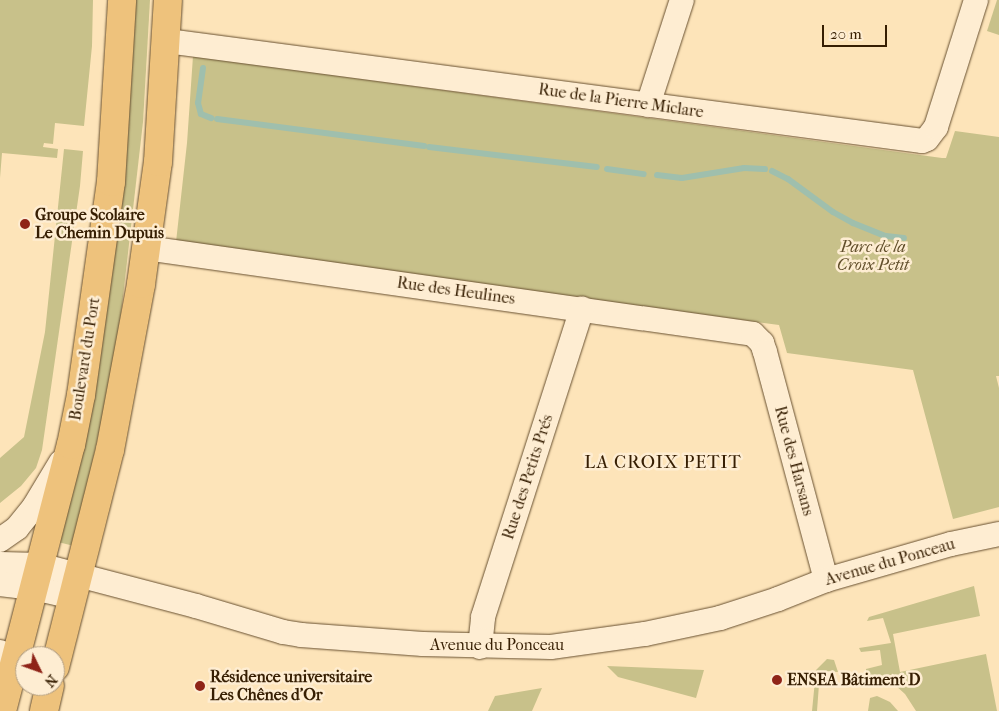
<!DOCTYPE html>
<html>
<head>
<meta charset="utf-8">
<style>
  body { margin:0 }
  #map { position:relative; width:999px; height:711px; overflow:hidden; background:#fde4b9; font-family:"IM FELL French Canon",serif }
  div>[style] { position:absolute }
  .green>* { inset:0; background:#c8c18a }
  .stream>* { height:6px; margin:-3px; padding:0 3px; transform-origin:3px; border-radius:3px; background:#9fbfad }
  .roads { filter:drop-shadow(0 0 1px #685030) drop-shadow(0 0 1px #685030) }
  .minor>* { height:24px; margin:-12px; padding:0 12px; transform-origin:12px; border-radius:12px; background:#feedd2 }
  .major>* { height:28px; margin:-14px; padding:0 14px; transform-origin:14px; border-radius:14px; background:#eec27c }
  .dots>* { width:14px; height:14px; translate:-50% -50%; box-sizing:border-box; border:2px solid #feedd2; border-radius:50% }
  span { translate:-50% -50%; white-space:nowrap; text-align:center; line-height:1.15; -webkit-text-stroke:5px #feedd2; paint-order:stroke }
  .street-label { font-size:16px; color:#361e02 }
  .poi-label { font-size:16px; color:#361e02; font-weight:700 }
  .left { translate:0 -50%; text-align:left }
  .park-label { font-size:16px; color:#624f2b; font-style:italic }
  .neighbourhood-label { font-size:18px; color:#361e02; letter-spacing:1px }
  .north { position:absolute; left:15px; top:646px; width:50px; height:50px; box-sizing:border-box; background:#feedd2; border:1px solid #ae9a7f; border-radius:50%; rotate:132deg; font-size:14px; font-weight:700; line-height:20px; text-align:center; color:#361e02 }
  .north::after { content:''; display:block; margin:auto; width:18px; height:22px; background:#8f2418; clip-path:polygon(50% 0,100% 100%,50% 72%,0 100%) }
  .scale { position:absolute; left:822px; top:25px; width:65px; height:22px; box-sizing:border-box; border:2px solid #361e02; border-top:0; padding-left:6px; font-size:15px; line-height:18px; white-space:nowrap; color:#361e02; -webkit-text-stroke:4px #feedd2; paint-order:stroke }
</style>
</head>
<body>
<div id="map">
  <div class="green">
    <div style="clip-path:polygon(0 0,93px 0,92px 46px,84px 126px,55px 123px,53px 144px,44px 143px,43px 147px,58px 149px,57px 158px,2px 153px,0 178px)"></div>
    <div style="clip-path:polygon(134px 0,150px 0,143px 122px,121px 314px,107px 396px,74px 546px,58px 542px)"></div>
    <div style="clip-path:polygon(997px 0,999px 0,999px 35px,987px 31px)"></div>
    <div style="clip-path:polygon(193px 56px,942px 158px,946px 158px,955px 131px,999px 137px,999px 376px,996px 376px,999px 388px,999px 507px,953px 519px,913px 370px,787px 353px,779px 325px,176px 242px,187px 143px)"></div>
    <div style="clip-path:polygon(64px 149px,83px 151px,80px 186px,42px 450px,36px 468px,21px 486px,0 503px,0 458px,24px 437px,45px 332px)"></div>
    <div style="clip-path:polygon(974px 586px,980px 616px,893px 634px,900px 672px,986px 654px,997px 711px,916px 711px,905px 694px,895px 685px,872px 676px,866px 671px,866px 669px,882px 665px,880px 650px,861px 652px,859px 648px,891px 643px,883px 618px,867px 621px,869px 617px)"></div>
    <div style="clip-path:polygon(827px 659px,834px 660px,838px 672px,820px 671px,817px 711px,812px 711px,816px 670px)"></div>
    <div style="clip-path:polygon(607px 666px,704px 670px,696px 698px,618px 677px)"></div>
    <div style="clip-path:polygon(542px 688px,532px 711px,488px 711px,495px 696px)"></div>
    <div style="clip-path:polygon(877px 696px,890px 702px,898px 711px,868px 711px,870px 698px)"></div>
  </div>
  <div class="stream">
    <div style="left:203px;top:68px;width:35px;rotate:98deg"></div>
    <div style="left:198px;top:103px;width:11px;rotate:75deg"></div>
    <div style="left:201px;top:114px;width:11px;rotate:22deg"></div>
    <div style="left:217px;top:119px;width:209px;rotate:7.4deg"></div>
    <div style="left:429px;top:147px;width:169px;rotate:6.8deg"></div>
    <div style="left:607px;top:169px;width:37px;rotate:8deg"></div>
    <div style="left:772px;top:171px;width:18px;rotate:27deg"></div>
    <div style="left:788px;top:179px;width:56px;rotate:36.3deg"></div>
    <div style="left:833px;top:212px;width:23px;rotate:29deg"></div>
    <div style="left:853px;top:223px;width:35px;rotate:22deg"></div>
    <div style="left:886px;top:236px;width:18px;rotate:6deg"></div>
    <div style="left:657px;top:175px;width:25px;rotate:7deg"></div>
    <div style="left:682px;top:178px;width:63px;rotate:-9.2deg"></div>
    <div style="left:744px;top:168px;width:21px;rotate:3deg"></div>
  </div>
  <div class="roads">
    <div class="minor">
      <div style="left:167px;top:41px;width:762px;rotate:7.54deg"></div>
      <div style="left:922px;top:141px;width:5px;rotate:-22deg"></div>
      <div style="left:927px;top:139px;width:15px;rotate:-53deg"></div>
      <div style="left:936px;top:127px;width:133px;rotate:-72.5deg"></div>
      <div style="left:648px;top:105px;width:110px;rotate:-72.1deg"></div>
      <div style="left:146px;top:248px;width:613px;rotate:8.06deg"></div>
      <div style="left:753px;top:334px;width:13px;rotate:45deg"></div>
      <div style="left:762px;top:343px;width:9px;rotate:72deg"></div>
      <div style="left:765px;top:352px;width:236px;rotate:75deg"></div>
      <div style="left:0;top:540px;width:21px;rotate:-35deg"></div>
      <div style="left:17px;top:528px;width:27px;rotate:-51deg"></div>
      <div style="left:34px;top:507px;width:52px;rotate:-59deg"></div>
      <div style="left:0;top:564px;width:40px;rotate:1.4deg"></div>
      <div style="left:40px;top:565px;width:161px;rotate:14.7deg"></div>
      <div style="left:196px;top:606px;width:91px;rotate:16.6deg"></div>
      <div style="left:283px;top:632px;width:18px;rotate:9deg"></div>
      <div style="left:301px;top:635px;width:122px;rotate:4.2deg"></div>
      <div style="left:423px;top:644px;width:128px;rotate:1.3deg"></div>
      <div style="left:551px;top:647px;width:95px;rotate:-7.9deg"></div>
      <div style="left:645px;top:634px;width:77px;rotate:-12deg"></div>
      <div style="left:720px;top:618px;width:61px;rotate:-18.1deg"></div>
      <div style="left:778px;top:599px;width:52px;rotate:-21.6deg"></div>
      <div style="left:826px;top:580px;width:130px;rotate:-16.1deg"></div>
      <div style="left:951px;top:544px;width:49px;rotate:-11.8deg"></div>
      <div style="left:0;top:584px;width:34px;rotate:7deg"></div>
      <div style="left:34px;top:588px;width:40px;rotate:13deg"></div>
      <div style="left:480px;top:647px;width:30px;rotate:-84deg"></div>
      <div style="left:483px;top:617px;width:324px;rotate:-72.2deg"></div>
      <div style="left:0;top:652px;width:22px;rotate:77deg"></div>
      <div style="left:5px;top:673px;width:16px;rotate:86deg"></div>
    </div>
    <div class="major">
      <div style="left:55px;top:667px;width:224px;rotate:-75.8deg"></div>
      <div style="left:110px;top:450px;width:169px;rotate:-79.4deg"></div>
      <div style="left:141px;top:284px;width:123px;rotate:-82.1deg"></div>
      <div style="left:158px;top:162px;width:162px;rotate:-86.5deg"></div>
      <div style="left:2px;top:711px;width:275px;rotate:-75.5deg"></div>
      <div style="left:71px;top:445px;width:51px;rotate:-78.7deg"></div>
      <div style="left:81px;top:395px;width:215px;rotate:-82deg"></div>
      <div style="left:111px;top:182px;width:182px;rotate:-86.5deg"></div>
      <div style="left:44px;top:711px;width:26px;rotate:-77deg"></div>
    </div>
  </div>
  <div class="dots">
    <div style="left:25px;top:224px;background:#8f2418"></div>
    <div style="left:777px;top:680px;background:#8f2418"></div>
    <div style="left:200px;top:686px;background:#8f2418"></div>
  </div>
  <div class="street-label">
    <span style="left:621px;top:101px;rotate:8deg">Rue de la Pierre Miclare</span>
    <span style="left:456px;top:291px;rotate:8deg">Rue des Heulines</span>
    <span style="left:85px;top:359px;rotate:-81deg">Boulevard du Port</span>
    <span style="left:794px;top:461px;rotate:75deg">Rue des Harsans</span>
    <span style="left:528px;top:477px;rotate:-72deg">Rue des Petits Prés</span>
    <span style="left:890px;top:562px;rotate:-16deg">Avenue du Ponceau</span>
    <span style="left:497px;top:645px">Avenue du Ponceau</span>
  </div>
  <div class="poi-label">
    <span class="left" style="left:35px;top:224px">Groupe Scolaire<br>Le Chemin Dupuis</span>
    <span class="left" style="left:210px;top:686px">Résidence universitaire<br>Les Chênes d'Or</span>
    <span class="left" style="left:787px;top:680px">ENSEA Bâtiment D</span>
  </div>
  <div class="park-label">
    <span style="left:873px;top:256px">Parc de la<br>Croix Petit</span>
  </div>
  <div class="neighbourhood-label">
    <span style="left:663px;top:463px">LA CROIX PETIT</span>
  </div>
  <div class="north">N</div>
  <div class="scale">20 m</div>
</div>
</body>
</html>
